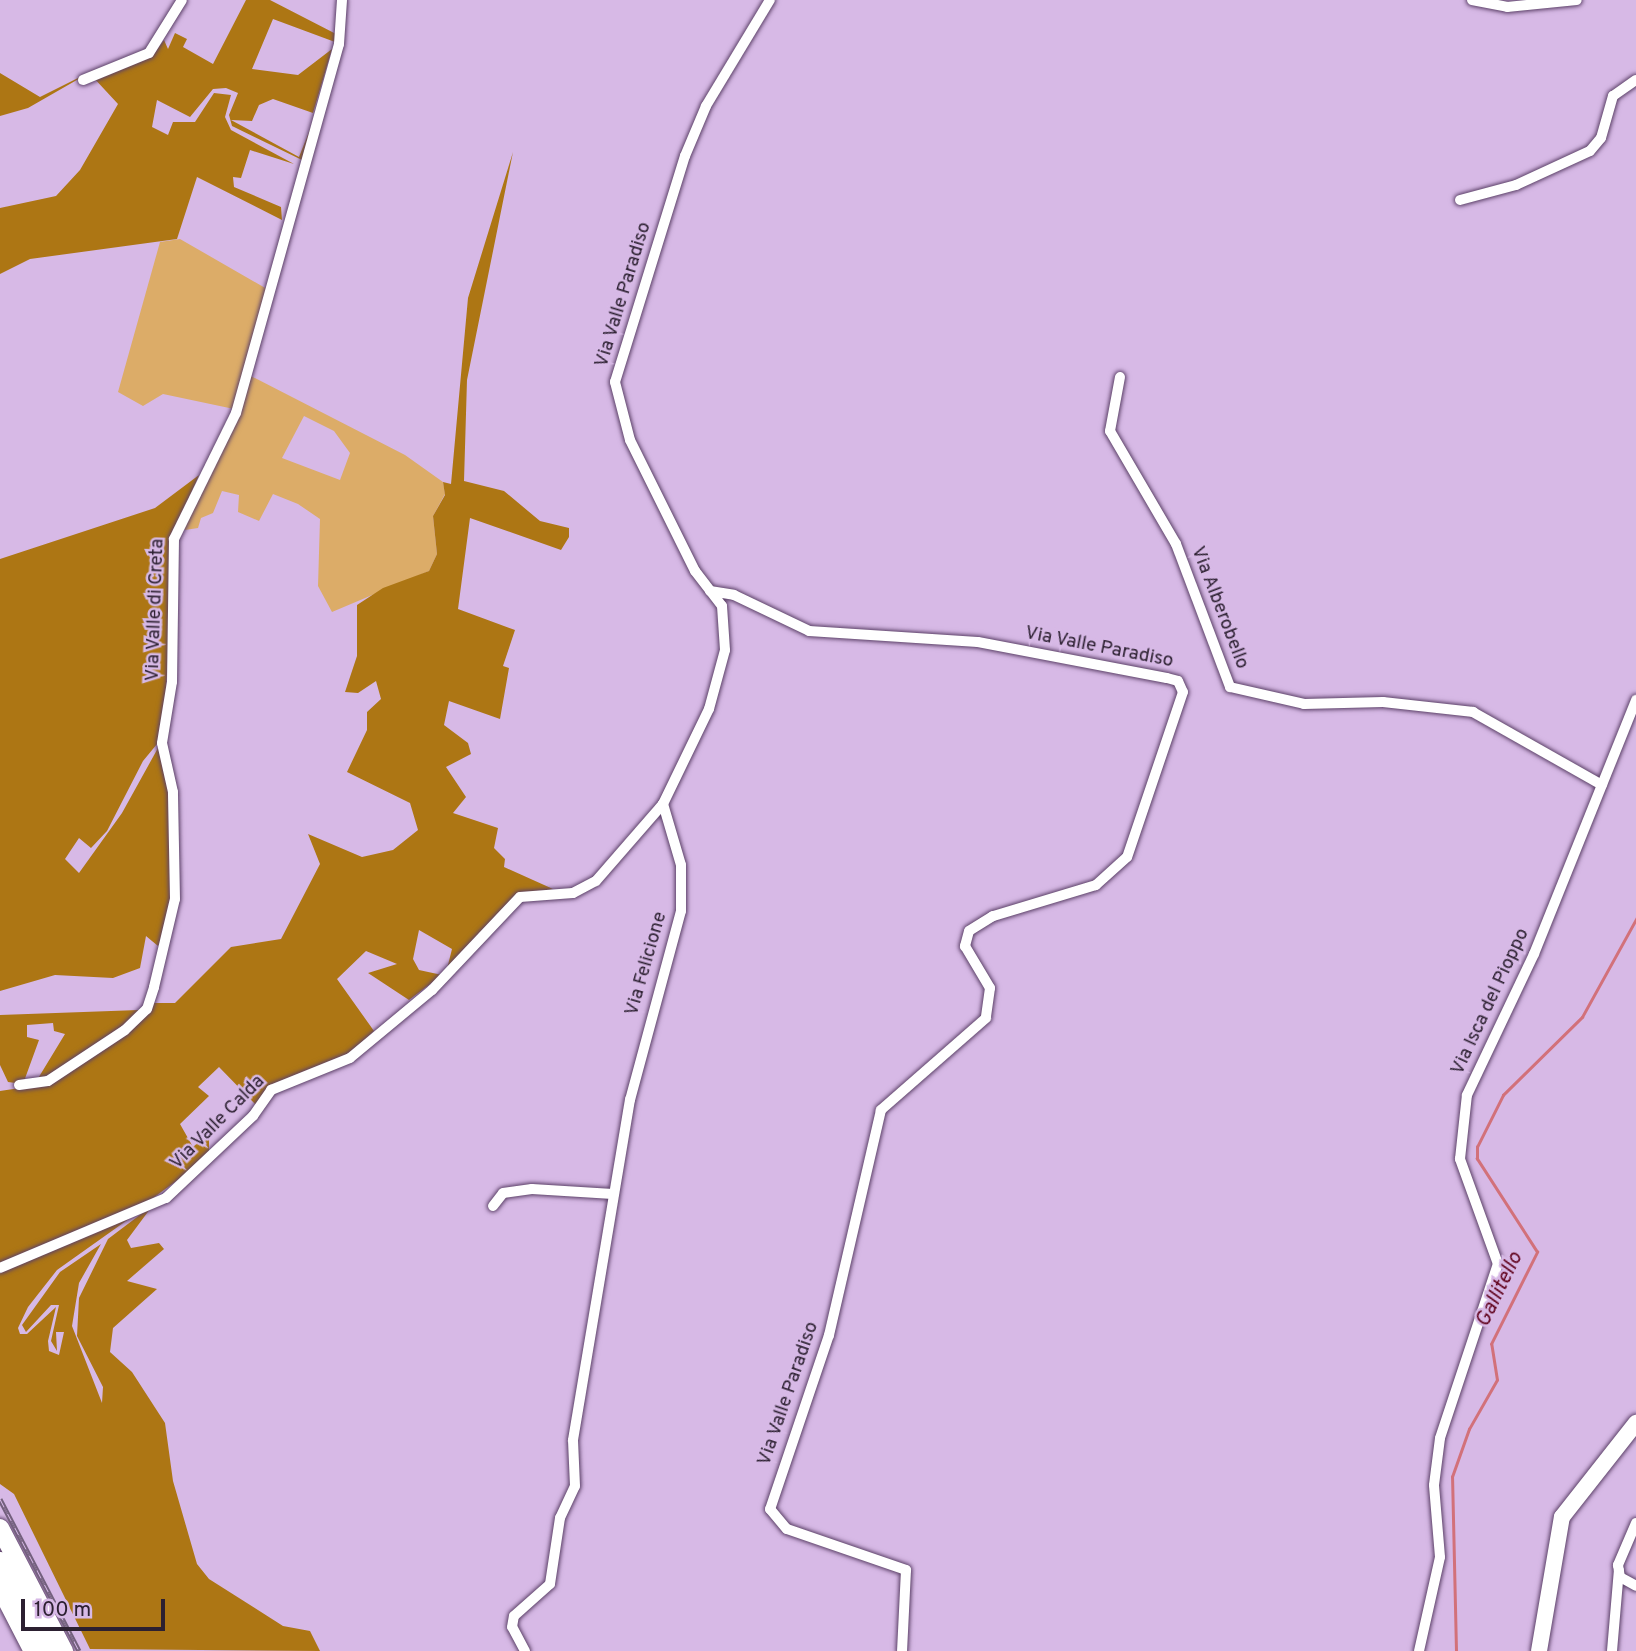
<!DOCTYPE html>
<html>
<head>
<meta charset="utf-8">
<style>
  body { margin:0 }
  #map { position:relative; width:1636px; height:1651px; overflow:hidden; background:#d7b9e6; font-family:Overpass,sans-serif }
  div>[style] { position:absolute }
  .green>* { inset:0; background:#dcac68 }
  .forest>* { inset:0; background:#ad7614 }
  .stream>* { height:2.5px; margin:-1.25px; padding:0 1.25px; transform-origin:1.25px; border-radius:1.25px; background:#d2717a }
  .roads { filter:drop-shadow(0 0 2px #5c4168) drop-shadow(0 0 2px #5c4168) }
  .street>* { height:10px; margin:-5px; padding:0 5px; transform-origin:5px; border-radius:5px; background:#fff }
  .secondary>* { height:16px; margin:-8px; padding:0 8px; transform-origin:8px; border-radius:8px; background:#fff }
  .primary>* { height:18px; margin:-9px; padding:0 9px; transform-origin:9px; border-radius:9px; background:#fff }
  .highway>* { height:19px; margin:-9.5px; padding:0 9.5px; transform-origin:9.5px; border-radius:9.5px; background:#fff }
  .rail>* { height:5px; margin-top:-2.5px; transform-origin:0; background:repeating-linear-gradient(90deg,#d7b9e6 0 8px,#73607d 0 16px); box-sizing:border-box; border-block:2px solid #73607d }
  span { translate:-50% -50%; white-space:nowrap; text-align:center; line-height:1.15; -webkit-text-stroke:5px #d7b9e6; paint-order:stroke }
  .street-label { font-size:19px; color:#2c2031 }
  .water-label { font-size:21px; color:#60021c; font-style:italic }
  .scale { position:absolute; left:21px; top:1599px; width:144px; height:32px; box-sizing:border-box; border:4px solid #2c2031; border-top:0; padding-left:9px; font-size:21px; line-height:24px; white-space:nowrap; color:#2c2031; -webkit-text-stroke:5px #d7b9e6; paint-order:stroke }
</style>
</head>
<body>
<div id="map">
  <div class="green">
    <div style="clip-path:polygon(180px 239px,267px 289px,234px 409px,163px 394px,143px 406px,118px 392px,160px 242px)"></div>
    <div style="clip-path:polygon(evenodd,245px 373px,405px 455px,443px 482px,445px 494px,433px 516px,437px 554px,429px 571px,332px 612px,318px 586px,320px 519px,298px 504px,273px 494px,259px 521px,238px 512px,239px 495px,222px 491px,213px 513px,201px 518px,198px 528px,185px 530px,182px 524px,238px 413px,245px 373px,304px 416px,334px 431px,350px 453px,340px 480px,282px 458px,304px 416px)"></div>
  </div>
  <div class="forest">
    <div style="clip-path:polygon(246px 0,270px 0,338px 35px,335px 42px,273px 19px,252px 69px,298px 75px,332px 49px,313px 113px,273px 99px,259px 105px,252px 121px,231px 120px,299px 157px,313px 122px,302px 160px,232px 126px,229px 115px,238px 93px,226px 88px,213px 89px,190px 117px,157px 100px,152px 127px,168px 135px,173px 122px,195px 122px,214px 93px,231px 95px,225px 117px,231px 130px,294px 164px,250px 150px,241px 178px,233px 177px,234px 187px,281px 207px,282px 220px,197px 177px,177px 239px,30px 259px,0 274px,0 208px,56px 196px,80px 170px,118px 104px,92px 76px,153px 55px,164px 40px,168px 49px,175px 33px,187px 39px,183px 47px,213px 64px)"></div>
    <div style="clip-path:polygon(96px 69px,28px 108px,0 116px,0 73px,40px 97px)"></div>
    <div style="clip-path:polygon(513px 152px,467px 380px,464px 481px,504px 491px,540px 521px,569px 528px,569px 537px,561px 550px,470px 518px,458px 609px,515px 630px,503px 666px,509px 668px,500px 719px,449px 701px,444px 725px,468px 743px,471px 754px,446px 767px,466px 797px,453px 813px,498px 828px,494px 848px,505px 859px,504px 867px,553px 889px,526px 896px,447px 969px,452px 949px,419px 930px,413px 959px,419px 970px,442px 975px,409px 1000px,368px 973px,397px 964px,366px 951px,337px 979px,374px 1031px,345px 1058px,289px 1079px,257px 1106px,219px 1067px,198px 1087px,209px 1096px,180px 1124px,193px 1147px,209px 1133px,209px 1157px,149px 1201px,0 1268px,0 1091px,53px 1083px,113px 1044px,154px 1003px,175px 1003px,231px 947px,281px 939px,320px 864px,308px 834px,362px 857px,393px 850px,418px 830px,410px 803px,347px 772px,367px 730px,367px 712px,381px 699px,376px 681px,358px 693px,345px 692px,357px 656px,357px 605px,383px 588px,429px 571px,437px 554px,433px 516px,445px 495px,443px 482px,451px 484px,468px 298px)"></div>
    <div style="clip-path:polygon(199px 475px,179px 522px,162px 738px,143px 761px,107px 831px,91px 848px,79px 838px,65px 859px,79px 873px,122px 813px,158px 748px,173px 793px,173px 897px,166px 933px,158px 946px,146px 936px,140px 968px,113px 978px,55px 975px,0 991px,0 559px,155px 508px)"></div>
    <div style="clip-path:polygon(139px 1010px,143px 1013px,34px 1085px,65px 1034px,54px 1031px,53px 1023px,27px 1025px,27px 1037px,39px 1040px,23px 1084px,8px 1082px,0 1065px,0 1015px)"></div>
    <div style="clip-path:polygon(153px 1205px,127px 1240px,131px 1248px,159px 1243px,164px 1249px,127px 1281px,157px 1289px,113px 1328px,110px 1352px,132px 1372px,165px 1423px,173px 1481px,197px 1564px,209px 1579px,283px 1626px,310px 1631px,320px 1651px,90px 1649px,14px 1494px,0 1484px,0 1273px,133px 1216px,57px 1270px,28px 1307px,18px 1328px,20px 1334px,27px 1334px,56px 1307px,48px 1341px,49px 1351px,59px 1355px,64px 1332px,56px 1332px,57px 1351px,51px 1341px,59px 1305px,51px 1305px,26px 1332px,22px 1325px,60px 1272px,101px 1244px,79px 1283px,72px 1326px,102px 1403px,103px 1387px,77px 1336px,79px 1298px,108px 1239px)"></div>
  </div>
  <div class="stream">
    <div style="left:1456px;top:1651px;width:174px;rotate:-91.3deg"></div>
    <div style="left:1452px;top:1477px;width:51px;rotate:-70.5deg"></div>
    <div style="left:1469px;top:1429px;width:56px;rotate:-60.3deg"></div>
    <div style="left:1497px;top:1380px;width:36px;rotate:-99deg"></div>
    <div style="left:1491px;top:1344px;width:103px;rotate:-63.4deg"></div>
    <div style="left:1537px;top:1252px;width:111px;rotate:-122.8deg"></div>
    <div style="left:1477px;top:1159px;width:12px;rotate:-90deg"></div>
    <div style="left:1477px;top:1147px;width:58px;rotate:-63.4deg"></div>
    <div style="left:1503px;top:1095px;width:111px;rotate:-44.6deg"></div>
    <div style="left:1582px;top:1017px;width:112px;rotate:-61.1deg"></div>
  </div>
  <div class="roads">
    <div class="street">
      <div style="left:1472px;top:0;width:36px;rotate:11deg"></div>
      <div style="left:1507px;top:7px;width:70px;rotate:-5.7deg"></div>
      <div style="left:83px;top:80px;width:71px;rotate:-22.2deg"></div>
      <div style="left:149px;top:53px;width:62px;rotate:-58.1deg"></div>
      <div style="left:1460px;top:200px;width:58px;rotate:-15deg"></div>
      <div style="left:1516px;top:185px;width:81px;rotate:-24.7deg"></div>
      <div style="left:1590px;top:151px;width:17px;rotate:-50deg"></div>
      <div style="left:1601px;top:138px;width:44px;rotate:-74.1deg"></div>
      <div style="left:1613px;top:96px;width:28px;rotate:-35deg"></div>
      <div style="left:1120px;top:377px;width:55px;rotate:100.5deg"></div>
      <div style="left:1110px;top:431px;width:131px;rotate:59.7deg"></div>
      <div style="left:1176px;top:544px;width:153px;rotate:69.3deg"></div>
      <div style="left:1230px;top:687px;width:76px;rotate:12.9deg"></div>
      <div style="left:1304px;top:704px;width:79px;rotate:-1.5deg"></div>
      <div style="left:1383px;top:702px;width:91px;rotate:6.3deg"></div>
      <div style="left:1473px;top:712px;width:148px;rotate:29.5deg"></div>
      <div style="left:710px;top:591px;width:24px;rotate:9deg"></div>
      <div style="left:734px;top:595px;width:83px;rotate:25.6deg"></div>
      <div style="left:809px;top:631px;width:169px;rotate:3.7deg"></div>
      <div style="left:978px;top:642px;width:192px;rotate:10.8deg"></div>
      <div style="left:1167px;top:678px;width:11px;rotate:15deg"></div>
      <div style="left:1178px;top:681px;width:12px;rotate:66deg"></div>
      <div style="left:1183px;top:692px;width:174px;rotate:108.7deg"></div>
      <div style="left:1127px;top:857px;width:42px;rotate:137.9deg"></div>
      <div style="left:1096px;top:885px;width:108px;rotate:163.2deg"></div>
      <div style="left:993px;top:916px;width:28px;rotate:148deg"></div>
      <div style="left:969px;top:931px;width:16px;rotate:105deg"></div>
      <div style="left:965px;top:946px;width:49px;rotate:59.2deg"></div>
      <div style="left:990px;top:988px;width:30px;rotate:98deg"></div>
      <div style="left:986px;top:1018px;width:140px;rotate:138.8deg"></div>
      <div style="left:881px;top:1110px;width:231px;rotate:103deg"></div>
      <div style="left:829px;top:1335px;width:184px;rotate:108.7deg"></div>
      <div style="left:770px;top:1509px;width:26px;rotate:50deg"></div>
      <div style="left:787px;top:1529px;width:126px;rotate:19deg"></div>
      <div style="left:906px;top:1570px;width:81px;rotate:92.8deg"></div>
      <div style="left:19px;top:1085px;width:29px;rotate:-8deg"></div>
      <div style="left:48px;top:1081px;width:92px;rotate:-33.5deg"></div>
      <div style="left:125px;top:1030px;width:30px;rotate:-44deg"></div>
      <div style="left:147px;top:1009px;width:23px;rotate:-72deg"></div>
      <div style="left:154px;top:987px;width:90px;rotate:-76.6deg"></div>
      <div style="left:175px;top:899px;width:107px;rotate:-91.1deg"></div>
      <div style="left:173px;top:792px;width:50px;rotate:-102.7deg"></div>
      <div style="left:162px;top:743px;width:62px;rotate:-80.7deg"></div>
      <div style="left:172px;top:682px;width:143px;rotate:-89.2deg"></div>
      <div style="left:174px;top:539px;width:140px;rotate:-63.8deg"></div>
      <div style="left:236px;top:413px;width:383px;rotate:-74.4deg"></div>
      <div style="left:339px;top:44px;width:44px;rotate:-86.1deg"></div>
      <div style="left:493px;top:1206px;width:16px;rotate:-52deg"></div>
      <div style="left:503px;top:1193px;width:29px;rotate:-8deg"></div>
      <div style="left:532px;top:1189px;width:81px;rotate:3.5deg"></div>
      <div style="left:0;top:1268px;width:180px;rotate:-22.9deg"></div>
      <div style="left:166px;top:1198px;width:120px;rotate:-43.3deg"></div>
      <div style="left:253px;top:1116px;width:32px;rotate:-55deg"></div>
      <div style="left:271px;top:1090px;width:85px;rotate:-22.1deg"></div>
      <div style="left:350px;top:1058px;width:107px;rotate:-39.7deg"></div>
      <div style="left:432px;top:990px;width:128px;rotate:-46.6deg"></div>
      <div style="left:520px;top:897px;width:53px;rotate:-4.3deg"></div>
      <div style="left:573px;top:893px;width:26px;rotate:-28deg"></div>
      <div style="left:596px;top:881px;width:102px;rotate:-49deg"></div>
      <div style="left:1636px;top:1523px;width:46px;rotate:113.2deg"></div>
      <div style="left:1618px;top:1565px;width:12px;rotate:81deg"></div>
      <div style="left:1620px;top:1577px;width:18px;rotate:29deg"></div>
      <div style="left:525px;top:1651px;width:27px;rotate:-118deg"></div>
      <div style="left:512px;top:1627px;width:11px;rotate:-80deg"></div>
      <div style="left:514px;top:1616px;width:48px;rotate:-41.6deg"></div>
      <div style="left:550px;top:1584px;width:67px;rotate:-81.4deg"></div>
      <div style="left:560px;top:1518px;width:35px;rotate:-65deg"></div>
      <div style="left:575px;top:1486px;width:46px;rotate:-92.5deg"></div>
      <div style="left:573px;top:1440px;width:345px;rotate:-80.5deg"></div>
      <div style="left:630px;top:1100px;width:196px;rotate:-74.9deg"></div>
      <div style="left:681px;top:911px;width:46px;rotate:-90deg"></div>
      <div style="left:681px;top:865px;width:64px;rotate:-106.4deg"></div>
      <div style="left:663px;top:804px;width:106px;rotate:-64.2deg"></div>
      <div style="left:709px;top:709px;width:61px;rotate:-74.8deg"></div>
      <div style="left:725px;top:650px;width:44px;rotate:-93.9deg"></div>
      <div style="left:722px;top:606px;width:44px;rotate:-127.6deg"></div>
      <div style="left:695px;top:571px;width:146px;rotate:-116.4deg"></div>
      <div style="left:630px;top:440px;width:60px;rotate:-104.5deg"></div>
      <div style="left:615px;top:382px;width:237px;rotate:-72.8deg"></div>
      <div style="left:685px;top:156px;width:54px;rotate:-67.2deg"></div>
      <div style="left:706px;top:106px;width:124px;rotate:-58.9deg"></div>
      <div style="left:1419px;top:1651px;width:96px;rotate:-77.4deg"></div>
      <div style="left:1440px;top:1557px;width:72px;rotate:-94.8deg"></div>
      <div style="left:1434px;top:1485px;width:47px;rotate:-82.7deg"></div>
      <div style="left:1440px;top:1438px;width:183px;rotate:-71.6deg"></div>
      <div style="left:1498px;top:1264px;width:112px;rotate:-109.9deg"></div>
      <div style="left:1460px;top:1159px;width:64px;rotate:-83.8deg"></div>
      <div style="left:1467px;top:1095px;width:156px;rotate:-64.6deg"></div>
      <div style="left:1534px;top:954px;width:274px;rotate:-68.1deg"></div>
      <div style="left:1612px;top:1651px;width:81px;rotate:-85.1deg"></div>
    </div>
    <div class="secondary">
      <div style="left:1539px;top:1651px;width:136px;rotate:-80.3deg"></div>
      <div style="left:1562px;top:1517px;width:120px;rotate:-51.8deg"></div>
    </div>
    <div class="primary">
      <div style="left:0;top:1528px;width:139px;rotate:62.5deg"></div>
    </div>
    <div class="highway">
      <div style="left:0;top:1561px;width:104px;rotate:60deg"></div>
      <div style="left:0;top:1587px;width:72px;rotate:62.7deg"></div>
    </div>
  </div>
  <div class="rail">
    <div style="left:0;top:1499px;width:171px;rotate:62.5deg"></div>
  </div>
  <div class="street-label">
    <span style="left:624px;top:295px;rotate:-73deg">Via Valle Paradiso</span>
    <span style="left:1219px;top:608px;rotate:69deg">Via Alberobello</span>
    <span style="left:156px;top:610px;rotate:-88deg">Via Valle di Creta</span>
    <span style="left:1099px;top:648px;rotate:11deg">Via Valle Paradiso</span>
    <span style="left:647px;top:964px;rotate:-74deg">Via Felicione</span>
    <span style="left:1491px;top:1002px;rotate:-65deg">Via Isca del Pioppo</span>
    <span style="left:218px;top:1123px;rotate:-45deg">Via Valle Calda</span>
    <span style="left:789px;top:1394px;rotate:-71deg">Via Valle Paradiso</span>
  </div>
  <div class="water-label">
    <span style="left:1500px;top:1290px;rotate:-64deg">Gallitello</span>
  </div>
  <div class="scale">100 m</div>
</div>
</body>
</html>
